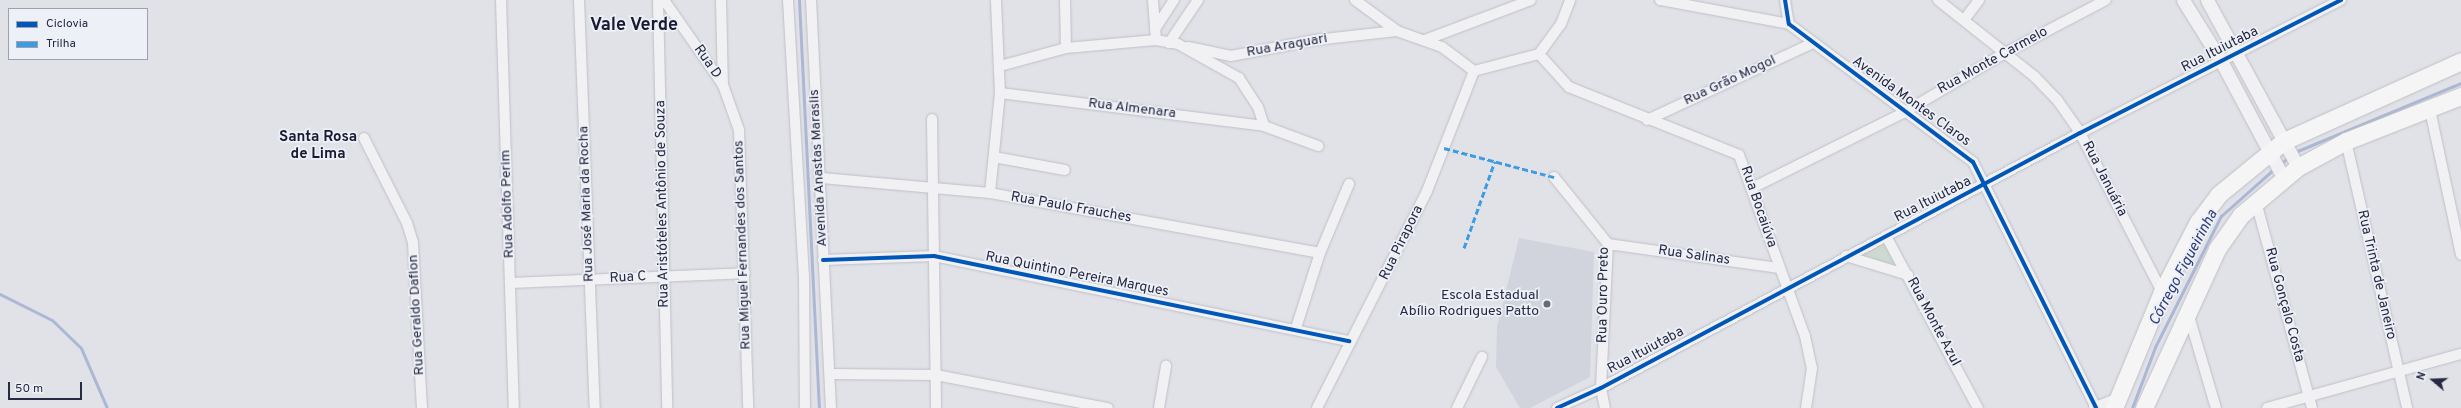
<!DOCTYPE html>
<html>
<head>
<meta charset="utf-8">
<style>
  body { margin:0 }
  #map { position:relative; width:2461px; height:408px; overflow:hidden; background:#e1e2e7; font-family:Overpass,sans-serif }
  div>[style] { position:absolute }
  .built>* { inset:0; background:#d1d3dd }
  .green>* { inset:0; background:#cedad1 }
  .stream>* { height:3px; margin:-1.5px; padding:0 1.5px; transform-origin:1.5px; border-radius:1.5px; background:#acb7d5 }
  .roads { filter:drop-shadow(0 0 1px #bebfc5) drop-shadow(0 0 1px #bebfc5) }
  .minor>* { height:10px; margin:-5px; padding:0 5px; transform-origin:5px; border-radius:5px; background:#f1f1f3 }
  .tertiary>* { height:13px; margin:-6.5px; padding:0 6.5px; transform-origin:6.5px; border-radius:6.5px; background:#f1f1f3 }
  .primary>* { height:17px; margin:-8.5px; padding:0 8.5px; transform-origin:8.5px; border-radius:8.5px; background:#f5f5f6 }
  .quiet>* { height:3px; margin-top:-1.5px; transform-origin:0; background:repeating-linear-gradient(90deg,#3c9ce3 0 6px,transparent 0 9px) }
  .cycleway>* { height:4px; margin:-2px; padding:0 2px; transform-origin:2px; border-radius:2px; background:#0057b8 }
  .dots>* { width:11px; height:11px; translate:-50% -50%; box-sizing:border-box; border:2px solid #eef0f7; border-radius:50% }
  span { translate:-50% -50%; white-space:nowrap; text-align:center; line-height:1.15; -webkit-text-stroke:3.5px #eef0f7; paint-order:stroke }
  .street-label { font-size:14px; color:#262a42 }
  .poi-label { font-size:14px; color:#262a42 }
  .right { translate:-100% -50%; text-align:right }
  .neighbourhood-label { font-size:15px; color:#191b33; font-weight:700 }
  .water-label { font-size:15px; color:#2d3d7a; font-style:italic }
  .district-label { font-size:18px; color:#191b33; font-weight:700 }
  .legend { position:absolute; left:8px; top:8px; width:140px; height:52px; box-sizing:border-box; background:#eef0f7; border:1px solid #9ea1af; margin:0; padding:5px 7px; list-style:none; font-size:12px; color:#262a42 }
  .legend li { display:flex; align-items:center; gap:8px; height:20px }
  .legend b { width:20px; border:1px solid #9ea1af }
  .north { position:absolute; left:2413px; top:360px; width:40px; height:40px; -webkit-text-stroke:3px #eef0f7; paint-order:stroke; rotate:289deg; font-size:11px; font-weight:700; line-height:16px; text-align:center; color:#262a42 }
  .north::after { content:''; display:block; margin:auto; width:14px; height:18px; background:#262a42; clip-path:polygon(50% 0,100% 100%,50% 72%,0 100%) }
  .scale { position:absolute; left:8px; top:382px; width:74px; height:18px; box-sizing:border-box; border:2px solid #262a42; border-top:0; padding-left:5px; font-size:12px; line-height:14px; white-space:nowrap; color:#262a42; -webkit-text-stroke:3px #eef0f7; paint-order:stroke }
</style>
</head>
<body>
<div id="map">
  <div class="built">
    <div style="clip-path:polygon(1519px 238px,1594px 252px,1590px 377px,1530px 408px,1520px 408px,1496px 367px,1497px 327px)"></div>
  </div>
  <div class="green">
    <div style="clip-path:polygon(1886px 236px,1908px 275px,1846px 256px)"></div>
  </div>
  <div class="stream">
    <div style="left:799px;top:0;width:408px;rotate:87.2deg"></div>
    <div style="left:2295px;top:152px;width:180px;rotate:-22.6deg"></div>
    <div style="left:2279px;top:165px;width:13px;rotate:-39deg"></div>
    <div style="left:0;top:294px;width:58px;rotate:26.6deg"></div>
    <div style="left:52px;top:320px;width:40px;rotate:44deg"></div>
    <div style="left:81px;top:348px;width:65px;rotate:66.6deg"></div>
    <div style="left:2132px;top:408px;width:65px;rotate:-69.3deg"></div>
    <div style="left:2155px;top:347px;width:147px;rotate:-63.3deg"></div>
    <div style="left:2221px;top:216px;width:72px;rotate:-41.6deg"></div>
  </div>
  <div class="roads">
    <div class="minor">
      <div style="left:501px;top:0;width:408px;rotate:88.2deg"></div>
      <div style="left:579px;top:0;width:408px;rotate:87.8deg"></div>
      <div style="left:658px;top:0;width:408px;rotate:88.7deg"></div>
      <div style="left:664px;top:0;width:103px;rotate:55.2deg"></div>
      <div style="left:723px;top:85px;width:48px;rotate:70.4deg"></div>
      <div style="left:739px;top:130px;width:278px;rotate:88.1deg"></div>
      <div style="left:721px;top:0;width:85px;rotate:88.7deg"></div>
      <div style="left:788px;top:0;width:276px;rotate:86.7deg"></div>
      <div style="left:804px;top:276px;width:132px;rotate:89.6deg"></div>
      <div style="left:811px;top:0;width:408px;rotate:87.2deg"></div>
      <div style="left:1065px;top:0;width:48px;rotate:88.8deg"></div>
      <div style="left:1153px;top:0;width:40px;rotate:85.7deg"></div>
      <div style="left:1355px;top:0;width:52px;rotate:36.4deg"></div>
      <div style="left:1397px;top:31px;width:48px;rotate:19.6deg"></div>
      <div style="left:1442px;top:47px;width:40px;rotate:37deg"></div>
      <div style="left:1660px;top:0;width:131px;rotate:10.5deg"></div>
      <div style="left:1785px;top:0;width:24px;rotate:81deg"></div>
      <div style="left:1789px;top:24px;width:230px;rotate:36.9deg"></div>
      <div style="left:1973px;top:162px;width:275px;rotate:63.4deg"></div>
      <div style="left:1938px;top:0;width:124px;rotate:38.4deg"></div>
      <div style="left:2035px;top:77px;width:33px;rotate:46deg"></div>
      <div style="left:2058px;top:101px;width:39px;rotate:55deg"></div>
      <div style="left:2080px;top:133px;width:179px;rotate:62.7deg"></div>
      <div style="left:1964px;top:20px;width:25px;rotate:-53deg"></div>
      <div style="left:1155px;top:29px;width:35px;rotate:-57deg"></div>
      <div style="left:1425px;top:40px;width:113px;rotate:-20.7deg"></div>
      <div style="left:1169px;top:43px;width:52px;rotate:-56deg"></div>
      <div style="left:1188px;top:47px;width:44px;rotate:11.8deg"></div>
      <div style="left:1231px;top:56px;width:86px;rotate:-10.8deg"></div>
      <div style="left:1315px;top:40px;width:82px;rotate:-6.3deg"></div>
      <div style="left:1539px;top:54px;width:45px;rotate:47.7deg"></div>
      <div style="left:1569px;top:87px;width:183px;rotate:21.8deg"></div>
      <div style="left:1739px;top:155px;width:193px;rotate:70deg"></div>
      <div style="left:1805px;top:336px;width:33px;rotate:78deg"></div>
      <div style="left:1812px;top:368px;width:40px;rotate:98.5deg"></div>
      <div style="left:1000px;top:66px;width:68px;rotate:-15.3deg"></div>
      <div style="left:1066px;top:48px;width:90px;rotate:-5.1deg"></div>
      <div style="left:1156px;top:40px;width:22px;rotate:10deg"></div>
      <div style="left:1178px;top:44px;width:70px;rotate:29.1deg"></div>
      <div style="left:1239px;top:78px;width:35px;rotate:57deg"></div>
      <div style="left:1258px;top:107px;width:20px;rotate:72deg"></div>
      <div style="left:1474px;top:71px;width:67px;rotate:-14.7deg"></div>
      <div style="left:1539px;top:54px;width:37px;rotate:-54deg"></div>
      <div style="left:1561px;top:24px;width:26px;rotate:-69deg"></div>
      <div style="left:1000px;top:93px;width:266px;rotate:7.1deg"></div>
      <div style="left:1264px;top:126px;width:58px;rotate:20.3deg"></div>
      <div style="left:2430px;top:110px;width:148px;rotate:77.9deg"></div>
      <div style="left:932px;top:119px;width:289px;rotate:89.2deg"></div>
      <div style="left:1647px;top:120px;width:183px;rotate:-24.9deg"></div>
      <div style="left:364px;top:138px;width:95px;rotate:63.2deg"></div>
      <div style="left:407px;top:223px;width:21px;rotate:73deg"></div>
      <div style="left:413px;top:243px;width:165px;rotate:86.9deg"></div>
      <div style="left:2346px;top:141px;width:274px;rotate:77.1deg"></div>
      <div style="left:994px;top:157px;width:72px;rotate:10.4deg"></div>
      <div style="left:1554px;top:177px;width:86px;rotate:51.1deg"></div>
      <div style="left:1608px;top:244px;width:144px;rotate:92.8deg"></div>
      <div style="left:1601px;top:388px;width:20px;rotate:79deg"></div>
      <div style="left:821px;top:178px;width:170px;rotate:5.1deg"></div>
      <div style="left:990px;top:193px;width:335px;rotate:10.3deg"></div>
      <div style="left:1752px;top:188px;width:169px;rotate:-26.4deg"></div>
      <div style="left:1903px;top:113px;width:118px;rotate:-30.5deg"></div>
      <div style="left:2005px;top:53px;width:114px;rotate:-27.7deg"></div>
      <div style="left:990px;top:193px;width:100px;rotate:-84.3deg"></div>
      <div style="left:1000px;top:93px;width:93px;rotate:-92.5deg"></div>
      <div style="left:2256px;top:202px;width:213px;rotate:74.8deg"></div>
      <div style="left:1886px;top:236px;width:195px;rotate:61.9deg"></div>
      <div style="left:1608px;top:244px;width:173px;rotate:8deg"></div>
      <div style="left:1846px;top:256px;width:65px;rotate:17deg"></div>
      <div style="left:823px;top:260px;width:111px;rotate:-2.1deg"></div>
      <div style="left:934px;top:256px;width:424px;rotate:11.6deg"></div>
      <div style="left:510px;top:283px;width:235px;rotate:-2.4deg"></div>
      <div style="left:2188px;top:313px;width:99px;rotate:73.6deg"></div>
      <div style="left:1296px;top:328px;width:79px;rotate:-72.3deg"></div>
      <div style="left:1320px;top:253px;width:75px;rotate:-67.2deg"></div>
      <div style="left:830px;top:374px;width:106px;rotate:0.5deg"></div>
      <div style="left:936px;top:375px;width:175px;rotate:10.9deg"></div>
      <div style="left:1159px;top:408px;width:43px;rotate:-80.5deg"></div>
      <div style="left:1317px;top:408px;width:243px;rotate:-63.1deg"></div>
      <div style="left:1427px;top:191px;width:129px;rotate:-68.6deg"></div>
      <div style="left:1457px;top:408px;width:57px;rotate:-63.9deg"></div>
      <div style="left:1557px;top:408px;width:48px;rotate:-24.4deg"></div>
      <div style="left:1601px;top:388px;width:543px;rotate:-28.03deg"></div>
      <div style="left:2080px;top:133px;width:293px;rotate:-27deg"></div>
      <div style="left:2267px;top:408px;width:201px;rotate:-15.6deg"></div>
    </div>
    <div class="tertiary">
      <div style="left:2183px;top:0;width:72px;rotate:58.1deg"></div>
      <div style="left:2221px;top:61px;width:134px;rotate:61.9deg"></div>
      <div style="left:2207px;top:0;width:190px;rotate:61.4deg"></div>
      <div style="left:2095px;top:408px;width:22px;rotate:-21deg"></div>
    </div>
    <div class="primary">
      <div style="left:2114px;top:408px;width:126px;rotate:-67.5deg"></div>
      <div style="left:2162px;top:292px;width:79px;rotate:-62.8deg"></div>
      <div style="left:2198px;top:222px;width:34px;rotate:-53deg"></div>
      <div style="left:2218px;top:195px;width:85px;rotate:-39.3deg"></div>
      <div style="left:2284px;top:141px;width:194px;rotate:-24.3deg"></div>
      <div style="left:2144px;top:408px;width:175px;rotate:-65.3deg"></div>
      <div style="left:2217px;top:249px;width:42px;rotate:-54.8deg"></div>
      <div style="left:2241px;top:215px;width:75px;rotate:-40.1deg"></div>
      <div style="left:2298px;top:167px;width:55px;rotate:-28.4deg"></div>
      <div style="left:2346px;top:141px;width:123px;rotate:-21.4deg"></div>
    </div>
  </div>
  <div class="quiet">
    <div style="left:1444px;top:148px;width:114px;rotate:14.8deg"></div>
    <div style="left:1464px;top:248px;width:92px;rotate:-70.4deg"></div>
  </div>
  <div class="cycleway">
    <div style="left:1785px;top:0;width:24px;rotate:81deg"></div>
    <div style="left:1789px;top:24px;width:230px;rotate:36.9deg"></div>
    <div style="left:1973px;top:162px;width:275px;rotate:63.4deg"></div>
    <div style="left:823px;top:260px;width:111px;rotate:-2.1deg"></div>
    <div style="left:934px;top:256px;width:424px;rotate:11.6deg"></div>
    <div style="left:1557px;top:408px;width:48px;rotate:-24.4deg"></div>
    <div style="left:1601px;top:388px;width:543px;rotate:-28.03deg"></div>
    <div style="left:2080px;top:133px;width:293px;rotate:-27deg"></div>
  </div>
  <div class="dots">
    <div style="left:1547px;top:304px;background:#676a7c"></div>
  </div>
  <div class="street-label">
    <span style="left:1287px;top:46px;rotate:-10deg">Rua Araguari</span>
    <span style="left:2220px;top:50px;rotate:-27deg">Rua Ituiutaba</span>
    <span style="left:1993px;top:61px;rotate:-29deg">Rua Monte Carmelo</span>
    <span style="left:707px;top:62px;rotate:55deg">Rua D</span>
    <span style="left:1730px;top:81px;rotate:-25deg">Rua Grão Mogol</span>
    <span style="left:1911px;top:102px;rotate:36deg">Avenida Montes Claros</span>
    <span style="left:1132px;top:109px;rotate:7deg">Rua Almenara</span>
    <span style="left:819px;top:168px;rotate:-93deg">Avenida Anastas Maraslis</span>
    <span style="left:2104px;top:179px;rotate:63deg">Rua Januária</span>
    <span style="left:1933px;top:200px;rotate:-27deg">Rua Ituiutaba</span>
    <span style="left:508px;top:204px;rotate:-92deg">Rua Adolfo Perim</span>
    <span style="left:587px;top:204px;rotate:-92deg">Rua José Maria da Rocha</span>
    <span style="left:663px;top:204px;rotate:-91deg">Rua Aristóteles Antônio de Souza</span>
    <span style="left:1758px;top:207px;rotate:71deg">Rua Bocaiúva</span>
    <span style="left:1071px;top:208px;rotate:10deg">Rua Paulo Frauches</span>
    <span style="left:1402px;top:243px;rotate:-64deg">Rua Pirapora</span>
    <span style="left:743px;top:245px;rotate:-92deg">Rua Miguel Fernandes dos Santos</span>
    <span style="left:1694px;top:256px;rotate:8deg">Rua Salinas</span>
    <span style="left:1077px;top:275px;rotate:11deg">Rua Quintino Pereira Marques</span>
    <span style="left:2376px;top:275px;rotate:77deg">Rua Trinta de Janeiro</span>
    <span style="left:628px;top:278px;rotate:-3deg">Rua C</span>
    <span style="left:1604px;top:295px;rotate:-89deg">Rua Ouro Preto</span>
    <span style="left:2284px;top:305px;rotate:75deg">Rua Gonçalo Costa</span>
    <span style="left:417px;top:315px;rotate:-93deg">Rua Geraldo Daflon</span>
    <span style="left:1933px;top:322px;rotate:62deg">Rua Monte Azul</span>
    <span style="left:1646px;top:351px;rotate:-28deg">Rua Ituiutaba</span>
  </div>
  <div class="poi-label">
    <span class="right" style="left:1539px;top:304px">Escola Estadual<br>Abílio Rodrigues Patto</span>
  </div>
  <div class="neighbourhood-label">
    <span style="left:318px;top:146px">Santa Rosa<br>de Lima</span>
  </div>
  <div class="water-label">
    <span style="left:2184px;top:268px;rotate:-62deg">Córrego Figueirinha</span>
  </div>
  <div class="district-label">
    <span style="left:634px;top:26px">Vale Verde</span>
  </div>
  <ul class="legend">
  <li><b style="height:5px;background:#0057b8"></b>Ciclovia</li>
  <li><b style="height:5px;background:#3c9ce3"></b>Trilha</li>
  </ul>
  <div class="north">N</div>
  <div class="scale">50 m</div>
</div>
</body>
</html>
